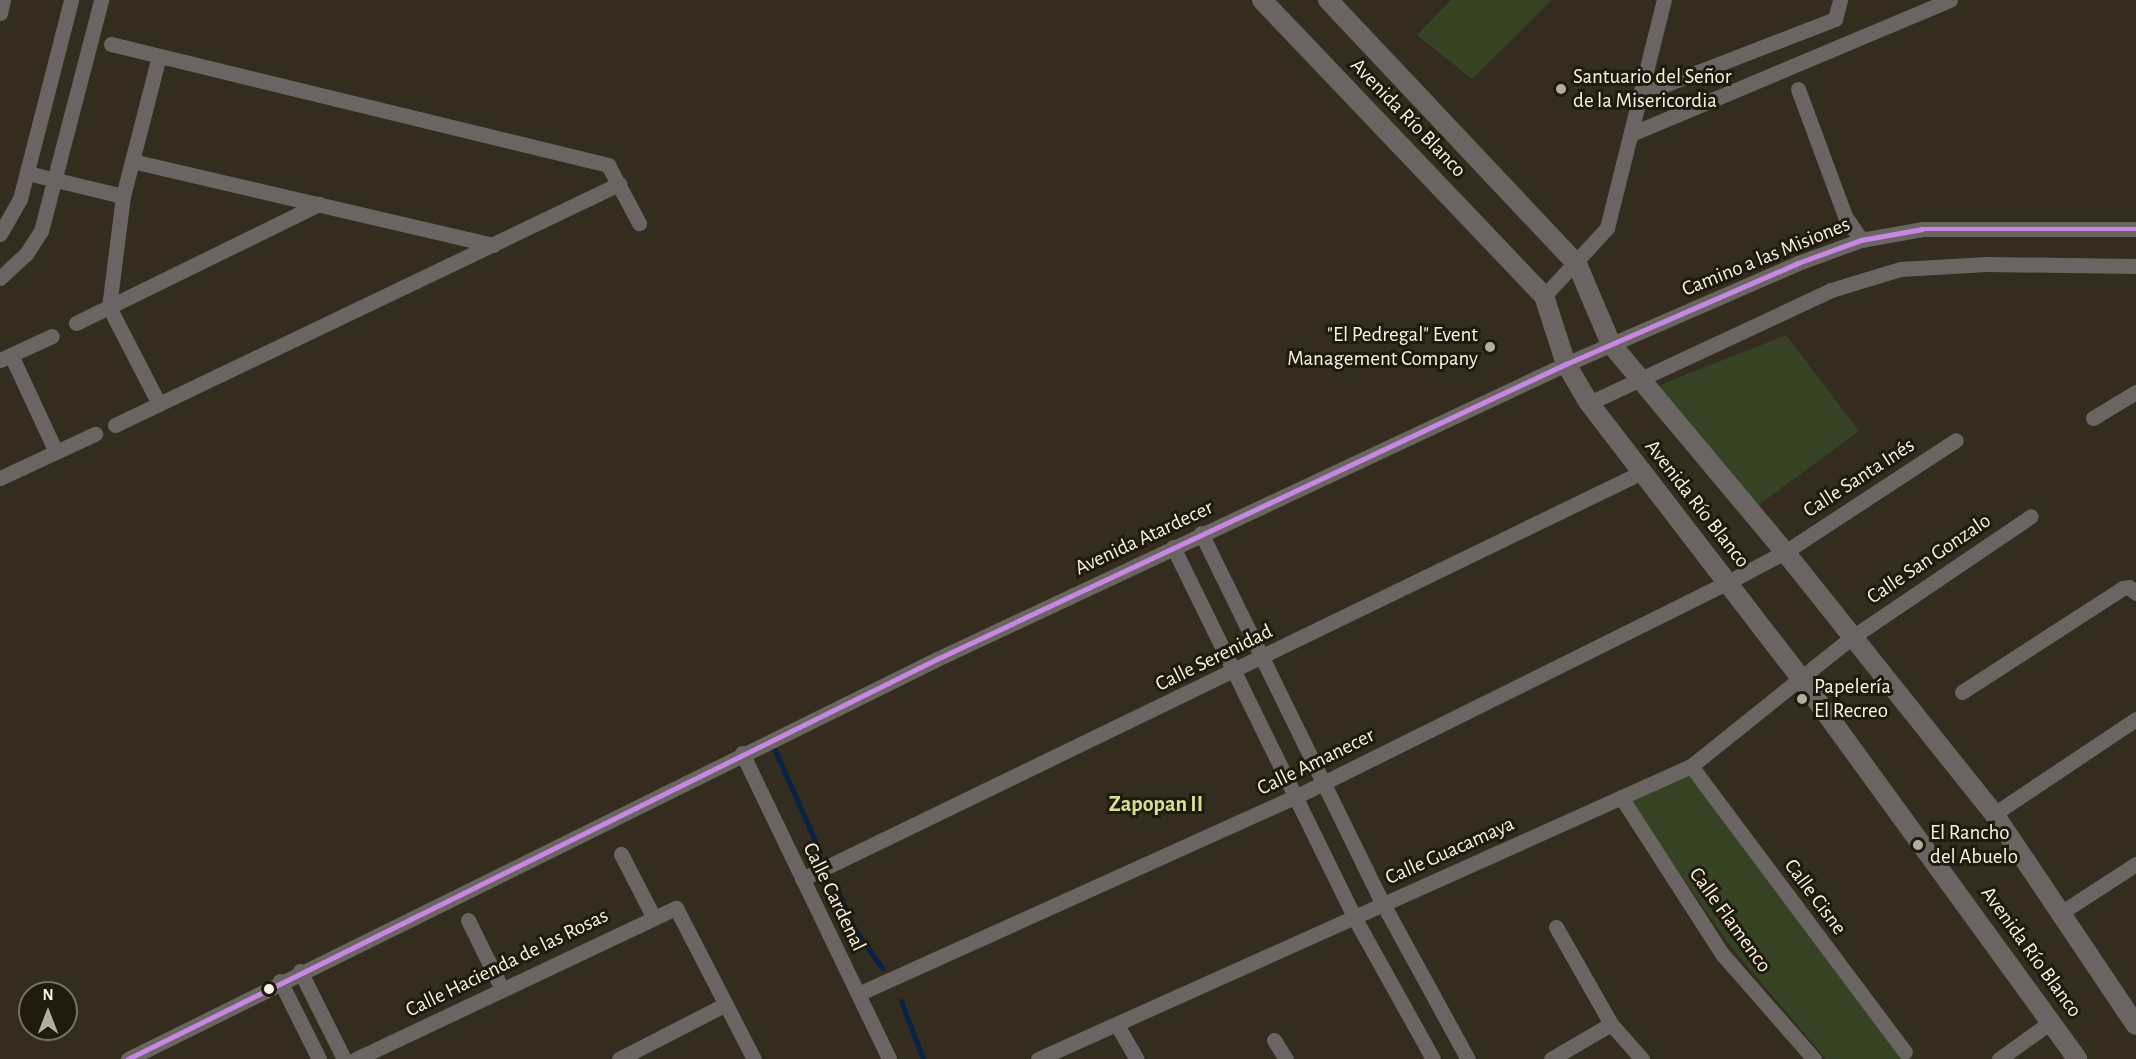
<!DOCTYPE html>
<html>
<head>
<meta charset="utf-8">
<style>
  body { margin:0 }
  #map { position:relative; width:2136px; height:1059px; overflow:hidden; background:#342d1f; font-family:"Alegreya Sans",sans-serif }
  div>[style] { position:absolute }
  .green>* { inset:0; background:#354324 }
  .stream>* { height:5px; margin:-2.5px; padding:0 2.5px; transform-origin:2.5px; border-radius:2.5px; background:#062245 }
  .minor>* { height:15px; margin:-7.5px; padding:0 7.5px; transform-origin:7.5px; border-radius:7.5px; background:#6a6563 }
  .tertiary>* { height:20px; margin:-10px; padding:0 10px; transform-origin:10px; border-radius:10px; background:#6a6563 }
  .bus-1>* { height:4.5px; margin:-2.25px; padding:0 2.25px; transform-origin:2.25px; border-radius:2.25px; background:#c787e3 }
  .dots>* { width:16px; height:16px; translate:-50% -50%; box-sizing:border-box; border:3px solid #1f190e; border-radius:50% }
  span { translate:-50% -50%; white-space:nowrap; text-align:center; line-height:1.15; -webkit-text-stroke:6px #1f190e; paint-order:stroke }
  .poi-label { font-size:21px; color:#f9f1e2 }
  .left { translate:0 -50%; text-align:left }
  .right { translate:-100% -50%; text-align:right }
  .street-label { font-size:21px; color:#f9f1e2 }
  .neighbourhood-label { font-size:22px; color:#d3e194; font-weight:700 }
  .north { position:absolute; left:18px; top:981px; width:60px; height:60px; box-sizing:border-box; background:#1f190e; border:2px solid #766f63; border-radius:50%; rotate:0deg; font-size:16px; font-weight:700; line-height:24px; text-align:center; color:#f9f1e2 }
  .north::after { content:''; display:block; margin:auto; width:21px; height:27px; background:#b4ac9e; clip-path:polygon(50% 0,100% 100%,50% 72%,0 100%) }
</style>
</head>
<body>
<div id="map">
  <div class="green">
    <div style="clip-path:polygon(1451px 0,1552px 0,1472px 79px,1417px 35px)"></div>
    <div style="clip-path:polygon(1786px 335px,1859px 431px,1753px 509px,1655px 387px)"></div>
    <div style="clip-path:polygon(1688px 774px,1902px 1059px,1826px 1059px,1731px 947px,1630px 802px)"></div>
  </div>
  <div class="stream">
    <div style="left:775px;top:750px;width:111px;rotate:66.2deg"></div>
    <div style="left:836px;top:887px;width:45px;rotate:66.3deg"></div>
    <div style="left:854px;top:928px;width:49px;rotate:55deg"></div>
    <div style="left:901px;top:1001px;width:62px;rotate:69.2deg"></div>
  </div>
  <div class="minor">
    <div style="left:0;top:13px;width:13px;rotate:-77deg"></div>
    <div style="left:111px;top:44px;width:512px;rotate:13.68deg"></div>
    <div style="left:608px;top:165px;width:66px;rotate:61.9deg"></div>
    <div style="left:159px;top:56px;width:145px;rotate:104.4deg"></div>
    <div style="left:123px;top:196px;width:112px;rotate:97.2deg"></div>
    <div style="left:109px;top:307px;width:109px;rotate:62.7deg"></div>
    <div style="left:1798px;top:89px;width:135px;rotate:69.7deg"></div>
    <div style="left:1845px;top:216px;width:29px;rotate:56deg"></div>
    <div style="left:1641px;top:94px;width:208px;rotate:-21.1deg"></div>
    <div style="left:1835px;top:19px;width:20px;rotate:-75deg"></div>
    <div style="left:1631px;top:134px;width:346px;rotate:-22.8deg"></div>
    <div style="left:132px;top:161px;width:371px;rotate:13.1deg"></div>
    <div style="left:27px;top:173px;width:99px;rotate:13.5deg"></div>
    <div style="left:0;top:234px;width:40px;rotate:-60.3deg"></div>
    <div style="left:20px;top:199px;width:205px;rotate:-75.6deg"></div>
    <div style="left:0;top:278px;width:35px;rotate:-43deg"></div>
    <div style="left:26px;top:254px;width:27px;rotate:-57deg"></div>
    <div style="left:41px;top:231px;width:239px;rotate:-75.4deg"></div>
    <div style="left:1544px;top:296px;width:93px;rotate:-47.2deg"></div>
    <div style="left:1607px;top:228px;width:235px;rotate:-76deg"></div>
    <div style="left:76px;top:323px;width:271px;rotate:-26.1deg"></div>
    <div style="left:11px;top:355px;width:107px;rotate:65.1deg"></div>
    <div style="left:0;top:360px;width:57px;rotate:-24.8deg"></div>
    <div style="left:1589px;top:403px;width:267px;rotate:-25deg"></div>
    <div style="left:1831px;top:290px;width:72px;rotate:-16.9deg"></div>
    <div style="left:1900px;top:269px;width:87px;rotate:-3.3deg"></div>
    <div style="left:1987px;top:264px;width:149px;rotate:0.8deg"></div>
    <div style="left:2093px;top:418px;width:50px;rotate:-31.2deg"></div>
    <div style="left:115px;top:425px;width:559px;rotate:-25.56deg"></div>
    <div style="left:0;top:478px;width:105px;rotate:-24.9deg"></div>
    <div style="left:1201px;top:533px;width:413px;rotate:63.9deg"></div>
    <div style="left:1383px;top:904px;width:177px;rotate:61.3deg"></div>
    <div style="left:1173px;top:547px;width:412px;rotate:63.9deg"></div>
    <div style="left:1354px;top:917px;width:162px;rotate:60.9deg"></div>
    <div style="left:1962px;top:692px;width:192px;rotate:-32.9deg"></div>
    <div style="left:2123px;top:588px;width:6px;rotate:-9deg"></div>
    <div style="left:2129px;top:587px;width:9px;rotate:41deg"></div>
    <div style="left:742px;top:753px;width:339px;rotate:64.3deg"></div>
    <div style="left:1691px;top:766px;width:357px;rotate:53.2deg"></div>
    <div style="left:1621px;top:797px;width:188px;rotate:57.2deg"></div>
    <div style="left:1723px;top:955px;width:138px;rotate:48.8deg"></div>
    <div style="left:1994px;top:814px;width:171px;rotate:-33.8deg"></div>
    <div style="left:621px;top:854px;width:70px;rotate:62.7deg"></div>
    <div style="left:802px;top:879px;width:933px;rotate:-25.85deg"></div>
    <div style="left:2062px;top:912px;width:88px;rotate:-33deg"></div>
    <div style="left:468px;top:920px;width:77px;rotate:63.8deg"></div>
    <div style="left:1556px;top:927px;width:112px;rotate:60.4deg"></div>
    <div style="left:1611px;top:1024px;width:47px;rotate:48.5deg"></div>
    <div style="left:300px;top:971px;width:98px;rotate:63.4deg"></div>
    <div style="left:280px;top:981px;width:87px;rotate:63.4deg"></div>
    <div style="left:858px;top:994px;width:479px;rotate:-24.3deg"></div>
    <div style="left:1295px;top:797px;width:483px;rotate:-26.4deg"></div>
    <div style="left:1728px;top:582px;width:64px;rotate:-27.8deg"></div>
    <div style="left:1785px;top:552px;width:204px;rotate:-33.2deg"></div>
    <div style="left:1117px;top:1025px;width:39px;rotate:60deg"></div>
    <div style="left:1274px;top:1040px;width:22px;rotate:58deg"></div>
    <div style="left:128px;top:1059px;width:902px;rotate:-26.31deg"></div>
    <div style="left:937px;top:659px;width:695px;rotate:-25.13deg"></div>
    <div style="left:1566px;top:364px;width:253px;rotate:-23.5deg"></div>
    <div style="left:1798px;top:263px;width:67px;rotate:-20.1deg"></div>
    <div style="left:1861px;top:240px;width:62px;rotate:-10.2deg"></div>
    <div style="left:1922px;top:229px;width:214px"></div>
    <div style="left:356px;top:1059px;width:354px;rotate:-25.3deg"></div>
    <div style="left:676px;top:908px;width:170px;rotate:62.7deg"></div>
    <div style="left:619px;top:1059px;width:120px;rotate:-27.2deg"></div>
    <div style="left:1038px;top:1059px;width:716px;rotate:-24.17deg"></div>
    <div style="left:1691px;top:766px;width:205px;rotate:-38.7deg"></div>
    <div style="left:1851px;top:638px;width:217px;rotate:-34.1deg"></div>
    <div style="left:1551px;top:1059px;width:69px;rotate:-30.3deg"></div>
    <div style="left:1999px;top:1059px;width:65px;rotate:-35.6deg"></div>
  </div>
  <div class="tertiary">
    <div style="left:1262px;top:0;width:409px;rotate:46.4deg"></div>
    <div style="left:1544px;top:296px;width:71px;rotate:72.1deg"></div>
    <div style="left:1566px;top:364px;width:45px;rotate:59.5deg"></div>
    <div style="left:1589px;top:403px;width:349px;rotate:52.4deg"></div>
    <div style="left:1802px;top:680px;width:468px;rotate:54deg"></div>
    <div style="left:1328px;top:0;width:363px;rotate:46.7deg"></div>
    <div style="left:1577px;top:264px;width:87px;rotate:67deg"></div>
    <div style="left:1611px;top:344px;width:271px;rotate:50.1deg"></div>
    <div style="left:1785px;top:552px;width:335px;rotate:51.4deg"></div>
    <div style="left:1994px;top:814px;width:254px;rotate:56.1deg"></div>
  </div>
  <div class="bus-1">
    <div style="left:128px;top:1059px;width:902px;rotate:-26.31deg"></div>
    <div style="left:937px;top:659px;width:695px;rotate:-25.13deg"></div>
    <div style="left:1566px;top:364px;width:253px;rotate:-23.5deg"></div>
    <div style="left:1798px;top:263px;width:67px;rotate:-20.1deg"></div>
    <div style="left:1861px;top:240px;width:62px;rotate:-10.2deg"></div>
    <div style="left:1922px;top:229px;width:214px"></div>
  </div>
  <div class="dots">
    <div style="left:1561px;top:89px;background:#b4ac9e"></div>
    <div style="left:1490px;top:347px;background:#b4ac9e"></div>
    <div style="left:1802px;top:699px;background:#b4ac9e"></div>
    <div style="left:1918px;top:845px;background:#b4ac9e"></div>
    <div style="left:269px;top:989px;background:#f9f1e2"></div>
  </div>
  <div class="poi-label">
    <span class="left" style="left:1573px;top:89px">Santuario del Señor<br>de la Misericordia</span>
    <span class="right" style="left:1478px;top:347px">"El Pedregal" Event<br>Management Company</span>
    <span class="left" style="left:1814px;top:699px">Papelería<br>El Recreo</span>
    <span class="left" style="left:1930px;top:845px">El Rancho<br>del Abuelo</span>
  </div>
  <div class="street-label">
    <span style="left:1408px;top:118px;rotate:46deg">Avenida Río Blanco</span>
    <span style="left:1766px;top:257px;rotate:-22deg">Camino a las Misiones</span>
    <span style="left:1859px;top:478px;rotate:-33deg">Calle Santa Inés</span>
    <span style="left:1697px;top:504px;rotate:52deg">Avenida Río Blanco</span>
    <span style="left:1144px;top:538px;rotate:-25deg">Avenida Atardecer</span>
    <span style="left:1929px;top:559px;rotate:-34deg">Calle San Gonzalo</span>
    <span style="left:1214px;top:658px;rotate:-26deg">Calle Serenidad</span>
    <span style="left:1316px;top:762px;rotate:-26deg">Calle Amanecer</span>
    <span style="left:1450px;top:851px;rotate:-24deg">Calle Guacamaya</span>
    <span style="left:834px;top:897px;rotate:64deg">Calle Cardenal</span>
    <span style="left:1815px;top:897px;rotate:53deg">Calle Cisne</span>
    <span style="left:1730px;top:920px;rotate:54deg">Calle Flamenco</span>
    <span style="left:2031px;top:952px;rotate:54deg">Avenida Río Blanco</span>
    <span style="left:507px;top:963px;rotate:-26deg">Calle Hacienda de las Rosas</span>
  </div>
  <div class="neighbourhood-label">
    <span style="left:1156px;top:805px">Zapopan II</span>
  </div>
  <div class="north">N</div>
</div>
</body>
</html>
